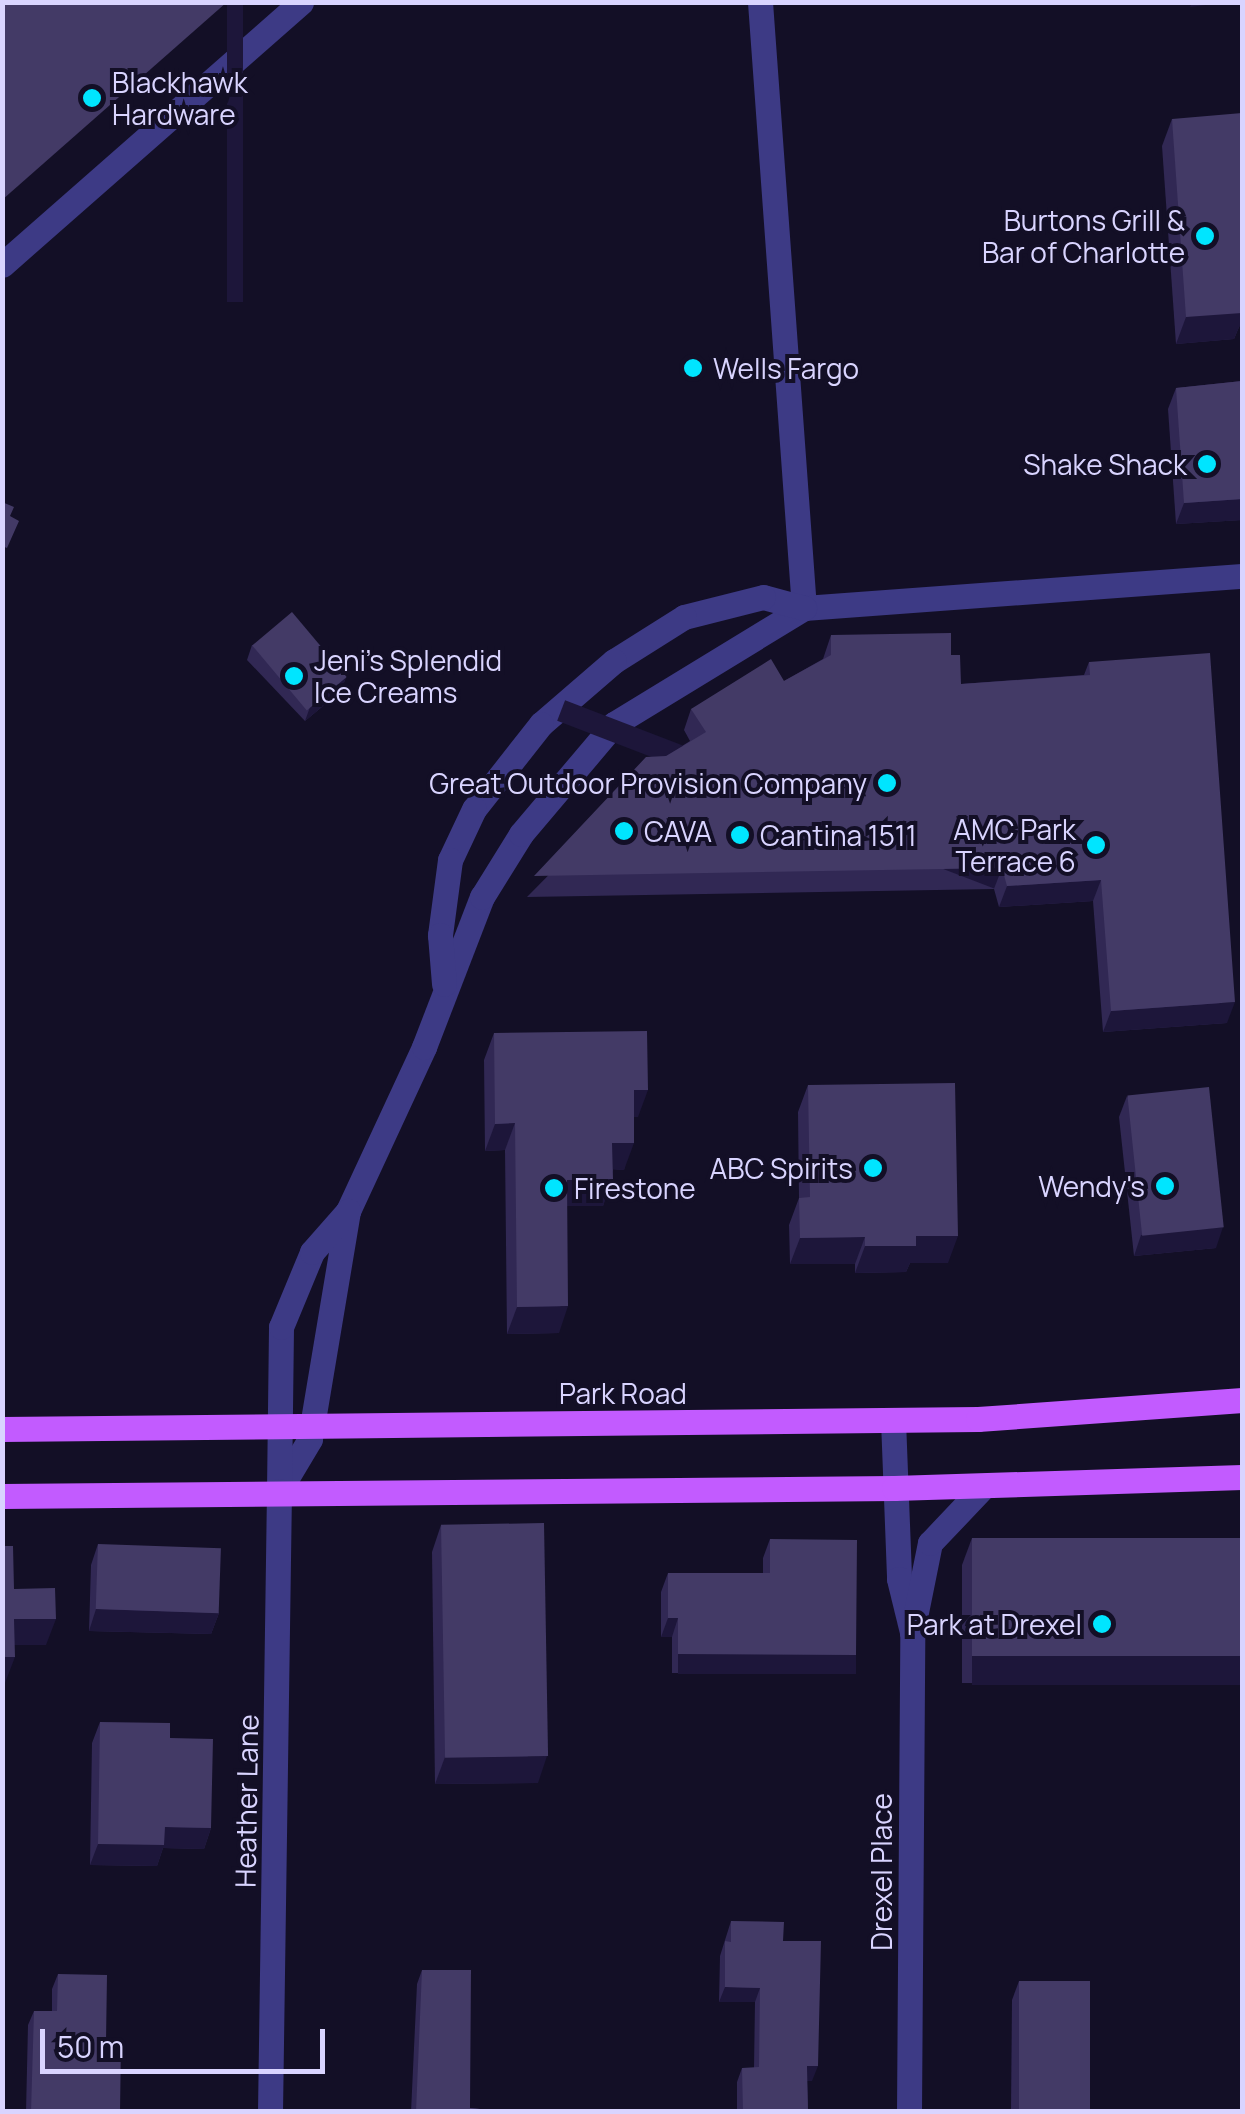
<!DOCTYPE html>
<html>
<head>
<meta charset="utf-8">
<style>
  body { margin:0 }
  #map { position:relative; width:1245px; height:2114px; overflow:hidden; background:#130f26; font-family:Manrope,sans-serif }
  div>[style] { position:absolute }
  .minor>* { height:25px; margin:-12.5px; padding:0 12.5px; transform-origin:12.5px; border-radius:12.5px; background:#3d3a85 }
  .major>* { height:25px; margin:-12.5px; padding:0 12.5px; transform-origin:12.5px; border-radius:12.5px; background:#c25bff }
  .wall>* { inset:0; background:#312854 }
  .shaded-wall>* { inset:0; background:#1d163a; transform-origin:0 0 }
  .building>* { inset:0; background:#433a66; transform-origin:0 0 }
  .dots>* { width:28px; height:28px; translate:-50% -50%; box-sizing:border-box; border:5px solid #130f26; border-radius:50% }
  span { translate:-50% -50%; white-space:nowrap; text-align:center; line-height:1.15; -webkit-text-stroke:8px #130f26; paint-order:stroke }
  .poi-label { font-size:28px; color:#d9d4ff }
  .left { translate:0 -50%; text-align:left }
  .right { translate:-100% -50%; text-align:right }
  .street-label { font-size:28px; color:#d9d4ff }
  .frame { position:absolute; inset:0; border:5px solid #d9d4ff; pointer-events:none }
  .scale { position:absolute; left:40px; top:2029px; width:285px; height:45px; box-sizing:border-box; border:5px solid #d9d4ff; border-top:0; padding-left:12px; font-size:30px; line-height:35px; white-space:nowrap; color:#d9d4ff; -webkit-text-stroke:8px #130f26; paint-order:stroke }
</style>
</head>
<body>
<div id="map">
  <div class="minor">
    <div style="left:760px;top:2px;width:608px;rotate:85.85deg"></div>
    <div style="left:804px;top:608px;width:439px;rotate:-4.2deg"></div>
    <div style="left:2px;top:265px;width:398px;rotate:-41.3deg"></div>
    <div style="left:348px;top:1211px;width:181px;rotate:-65.1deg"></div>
    <div style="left:424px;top:1047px;width:161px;rotate:-68.9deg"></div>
    <div style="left:482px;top:897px;width:74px;rotate:-58.2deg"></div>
    <div style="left:521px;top:834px;width:144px;rotate:-49.8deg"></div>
    <div style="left:614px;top:724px;width:223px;rotate:-31.4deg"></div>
    <div style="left:804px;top:608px;width:42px;rotate:-165deg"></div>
    <div style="left:763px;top:597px;width:81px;rotate:165.8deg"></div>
    <div style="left:684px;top:617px;width:83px;rotate:147.8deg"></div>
    <div style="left:614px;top:661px;width:96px;rotate:139.2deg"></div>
    <div style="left:541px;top:724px;width:108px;rotate:128.2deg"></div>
    <div style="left:474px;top:809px;width:56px;rotate:115.2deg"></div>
    <div style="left:450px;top:860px;width:76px;rotate:97.6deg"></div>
    <div style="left:440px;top:935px;width:49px;rotate:85.3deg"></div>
    <div style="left:348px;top:1211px;width:231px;rotate:99.5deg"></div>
    <div style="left:310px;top:1439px;width:61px;rotate:120.8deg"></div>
    <div style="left:279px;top:1491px;width:164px;rotate:-89.3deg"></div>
    <div style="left:281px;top:1327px;width:81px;rotate:-67.5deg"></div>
    <div style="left:312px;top:1252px;width:55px;rotate:-48.7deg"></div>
    <div style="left:893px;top:1420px;width:159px;rotate:87.8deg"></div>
    <div style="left:899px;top:1579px;width:55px;rotate:76.2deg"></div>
    <div style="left:912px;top:1632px;width:91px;rotate:-78.6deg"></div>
    <div style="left:930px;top:1543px;width:79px;rotate:-46.5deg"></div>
    <div style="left:270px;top:2112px;width:621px;rotate:-89.17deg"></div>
    <div style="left:909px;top:2112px;width:480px;rotate:-89.6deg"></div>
  </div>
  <div class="major">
    <div style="left:2px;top:1429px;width:976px;rotate:-0.59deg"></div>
    <div style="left:978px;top:1419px;width:265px;rotate:-4.1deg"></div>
    <div style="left:2px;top:1496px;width:892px;rotate:-0.51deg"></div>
    <div style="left:894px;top:1488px;width:348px;rotate:-1.8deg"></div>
  </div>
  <div class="wall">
    <div style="clip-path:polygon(1172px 119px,1239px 327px,1234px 339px,1176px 344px,1162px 146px)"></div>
    <div style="clip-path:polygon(1242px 381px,1242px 520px,1176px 524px,1168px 409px,1176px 388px)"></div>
    <div style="clip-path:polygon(831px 635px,951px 655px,961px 684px,1084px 675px,1089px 662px,1227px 1023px,1103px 1032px,1093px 901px,999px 907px,994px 889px,527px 897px,666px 756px,690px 741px,684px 730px,691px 709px,784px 681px,823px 659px)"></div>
    <div style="clip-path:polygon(252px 645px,346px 677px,341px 691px,305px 721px,247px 660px)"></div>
    <div style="clip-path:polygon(494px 1033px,638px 1117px,634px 1117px,624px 1170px,613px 1169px,603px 1206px,567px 1206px,559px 1333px,507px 1334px,505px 1150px,485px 1151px,484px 1060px)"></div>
    <div style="clip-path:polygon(808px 1085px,948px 1263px,910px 1263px,906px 1272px,855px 1273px,855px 1264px,790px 1264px,789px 1225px,799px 1198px,798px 1112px)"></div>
    <div style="clip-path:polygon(1127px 1096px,1216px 1248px,1134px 1256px,1119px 1117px)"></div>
    <div style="clip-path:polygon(441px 1525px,538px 1783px,435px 1784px,432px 1552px)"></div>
    <div style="clip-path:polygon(972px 1538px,1242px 1539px,1242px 1684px,962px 1683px,962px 1565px)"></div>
    <div style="clip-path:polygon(770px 1539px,850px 1674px,672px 1673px,672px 1637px,661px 1637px,661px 1592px,668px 1573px,763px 1573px,763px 1558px)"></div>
    <div style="clip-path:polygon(98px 1544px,219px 1613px,211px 1634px,89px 1631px,91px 1565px)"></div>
    <div style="clip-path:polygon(100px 1722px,170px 1738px,211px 1828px,204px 1849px,163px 1848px,157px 1866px,90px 1865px,92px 1743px)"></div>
    <div style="clip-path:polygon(731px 1921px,783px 1941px,812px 2081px,807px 2081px,808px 2112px,737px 2112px,737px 2082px,742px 2068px,754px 2068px,755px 2002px,719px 2002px,720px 1956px)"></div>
    <div style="clip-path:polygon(422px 1970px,470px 2108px,511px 2112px,411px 2112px,417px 1984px)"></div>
    <div style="clip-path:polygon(58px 1974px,106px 2042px,120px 2112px,26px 2112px,28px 2025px,34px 2011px,52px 2011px,52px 1989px)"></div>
    <div style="clip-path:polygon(1019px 1981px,1089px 2112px,1011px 2112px,1012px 2000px)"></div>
  </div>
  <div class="shaded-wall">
    <div style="left:227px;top:2px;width:16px;height:300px"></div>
    <div style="clip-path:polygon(1192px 2px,1207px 2px,1206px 5px,1190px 7px)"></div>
    <div style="clip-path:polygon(1242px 302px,1242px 326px,1239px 327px,1234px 339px,1176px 344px,1186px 317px)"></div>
    <div style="clip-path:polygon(1242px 499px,1242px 520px,1176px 524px,1184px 503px)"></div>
    <div style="clip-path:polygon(346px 677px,341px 691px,305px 721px,310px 707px)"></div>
    <div style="left:1002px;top:868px;width:22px;height:468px;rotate:111deg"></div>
    <div style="clip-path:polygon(1101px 880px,1093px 901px,999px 907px,1007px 886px)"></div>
    <div style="clip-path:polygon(1235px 1002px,1227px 1023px,1103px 1032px,1111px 1011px)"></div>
    <div style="clip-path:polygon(634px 1090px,648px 1090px,638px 1117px,624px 1117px)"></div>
    <div style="clip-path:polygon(515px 1123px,505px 1150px,485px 1151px,495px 1124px)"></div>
    <div style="clip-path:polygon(612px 1143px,634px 1143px,624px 1170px,602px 1169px)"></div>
    <div style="clip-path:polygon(613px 1179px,603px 1206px,557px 1206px,567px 1180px)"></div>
    <div style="clip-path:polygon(1223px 1227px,1216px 1248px,1134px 1256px,1141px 1235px)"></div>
    <div style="clip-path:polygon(916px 1236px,958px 1236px,948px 1263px,910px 1263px,906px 1272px,855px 1273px,865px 1246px)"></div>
    <div style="clip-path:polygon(865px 1237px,855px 1264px,790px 1264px,800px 1238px)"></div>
    <div style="clip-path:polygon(568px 1306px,559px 1333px,507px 1334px,517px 1307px)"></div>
    <div style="clip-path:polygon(96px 1609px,219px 1613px,211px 1634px,89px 1631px)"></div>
    <div style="clip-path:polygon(668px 1618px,678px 1618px,672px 1637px,661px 1637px)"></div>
    <div style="clip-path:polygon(14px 1619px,56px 1619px,46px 1645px,4px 1645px)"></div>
    <div style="left:678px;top:1654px;width:178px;height:20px"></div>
    <div style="left:972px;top:1656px;width:270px;height:29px"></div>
    <div style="clip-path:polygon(2px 1657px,15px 1657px,5px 1683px,2px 1683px)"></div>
    <div style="clip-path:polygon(547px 1756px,538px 1783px,435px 1784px,445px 1757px)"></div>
    <div style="clip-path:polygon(165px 1827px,211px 1828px,204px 1849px,163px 1848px,157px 1866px,90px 1865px,98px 1844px)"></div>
    <div style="clip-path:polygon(725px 1987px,760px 1988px,755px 2002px,719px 2002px)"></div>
    <div style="clip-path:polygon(807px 2066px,818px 2066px,812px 2081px,802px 2081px)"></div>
  </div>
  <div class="building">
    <div style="clip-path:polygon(2px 2px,227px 2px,2px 200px)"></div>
    <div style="clip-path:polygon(1242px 113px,1242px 313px,1186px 317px,1172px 119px)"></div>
    <div style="clip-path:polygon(1242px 381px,1242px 499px,1184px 503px,1176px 388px)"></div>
    <div style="clip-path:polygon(2px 502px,14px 507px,10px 516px,19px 521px,7px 548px,2px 546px)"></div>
    <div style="left:292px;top:612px;width:85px;height:52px;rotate:50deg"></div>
    <div style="clip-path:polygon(951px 633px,951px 655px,960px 655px,961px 684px,1090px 675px,1089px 662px,1210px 653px,1235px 1002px,1111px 1011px,1101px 880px,1007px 886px,1002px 868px,534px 876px,646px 757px,666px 756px,706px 732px,691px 709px,771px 659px,784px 681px,831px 655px,831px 635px)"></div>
    <div style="clip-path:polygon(647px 1031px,648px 1090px,634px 1090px,634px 1143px,612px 1143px,613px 1179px,567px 1180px,568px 1306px,517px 1307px,515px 1123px,495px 1124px,494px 1033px)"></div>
    <div style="clip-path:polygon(955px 1083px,958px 1236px,916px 1236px,916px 1246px,865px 1246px,865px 1237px,800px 1238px,799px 1198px,810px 1197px,808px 1085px)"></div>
    <div style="left:1209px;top:1087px;width:141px;height:82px;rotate:84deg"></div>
    <div style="left:544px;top:1523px;width:233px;height:103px;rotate:89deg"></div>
    <div style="left:972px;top:1538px;width:270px;height:118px"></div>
    <div style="clip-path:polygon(770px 1539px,857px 1540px,856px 1655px,678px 1654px,678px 1618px,668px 1618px,668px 1573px,770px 1573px)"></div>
    <div style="left:98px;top:1544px;width:123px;height:65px;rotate:2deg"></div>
    <div style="clip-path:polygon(2px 1546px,13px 1546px,14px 1589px,55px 1588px,56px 1619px,14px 1619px,15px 1657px,2px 1657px)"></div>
    <div style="clip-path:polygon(100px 1722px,170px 1723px,170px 1738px,213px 1739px,211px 1828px,165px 1827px,164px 1845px,98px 1844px)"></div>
    <div style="clip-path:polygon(731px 1921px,784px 1922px,783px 1941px,821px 1941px,818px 2066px,807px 2066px,808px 2112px,743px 2112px,742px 2068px,759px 2067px,760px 1988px,725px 1987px,725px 1941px,731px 1942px)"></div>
    <div style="clip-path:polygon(422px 1970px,471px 1970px,470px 2108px,511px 2112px,416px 2112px)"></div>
    <div style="clip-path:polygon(58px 1974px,107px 1975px,106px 2042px,121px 2042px,120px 2112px,31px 2112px,34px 2011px,57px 2011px)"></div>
    <div style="left:1019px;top:1981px;width:71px;height:131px"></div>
  </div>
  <div class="dots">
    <div style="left:92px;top:98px;background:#00e5ff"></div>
    <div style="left:1205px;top:236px;background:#00e5ff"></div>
    <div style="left:693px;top:368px;background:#00e5ff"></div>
    <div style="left:1207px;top:464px;background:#00e5ff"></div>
    <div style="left:294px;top:676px;background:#00e5ff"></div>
    <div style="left:887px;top:783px;background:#00e5ff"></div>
    <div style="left:624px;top:831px;background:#00e5ff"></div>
    <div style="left:740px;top:835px;background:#00e5ff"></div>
    <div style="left:1096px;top:845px;background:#00e5ff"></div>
    <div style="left:873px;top:1168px;background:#00e5ff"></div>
    <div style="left:1165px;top:1186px;background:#00e5ff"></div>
    <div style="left:554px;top:1188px;background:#00e5ff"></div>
    <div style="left:1102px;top:1624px;background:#00e5ff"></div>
  </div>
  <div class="poi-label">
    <span class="left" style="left:112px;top:98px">Blackhawk<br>Hardware</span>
    <span class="right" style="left:1185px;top:236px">Burtons Grill &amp;<br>Bar of Charlotte</span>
    <span class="left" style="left:713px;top:368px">Wells Fargo</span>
    <span class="right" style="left:1187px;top:464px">Shake Shack</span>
    <span class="left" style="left:314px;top:676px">Jeni's Splendid<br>Ice Creams</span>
    <span class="right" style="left:867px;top:783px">Great Outdoor Provision Company</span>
    <span class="right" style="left:1076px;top:845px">AMC Park<br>Terrace 6</span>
    <span class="left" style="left:644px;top:831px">CAVA</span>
    <span class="left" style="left:760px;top:835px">Cantina 1511</span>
    <span class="right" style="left:853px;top:1168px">ABC Spirits</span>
    <span class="right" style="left:1145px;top:1186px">Wendy's</span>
    <span class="left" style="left:574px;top:1188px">Firestone</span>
    <span class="right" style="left:1082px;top:1624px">Park at Drexel</span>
  </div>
  <div class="street-label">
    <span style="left:623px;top:1393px">Park Road</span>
    <span style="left:246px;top:1801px;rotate:-89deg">Heather Lane</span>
    <span style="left:881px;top:1872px;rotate:-90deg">Drexel Place</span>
  </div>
  <div class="frame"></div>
  <div class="scale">50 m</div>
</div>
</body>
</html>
